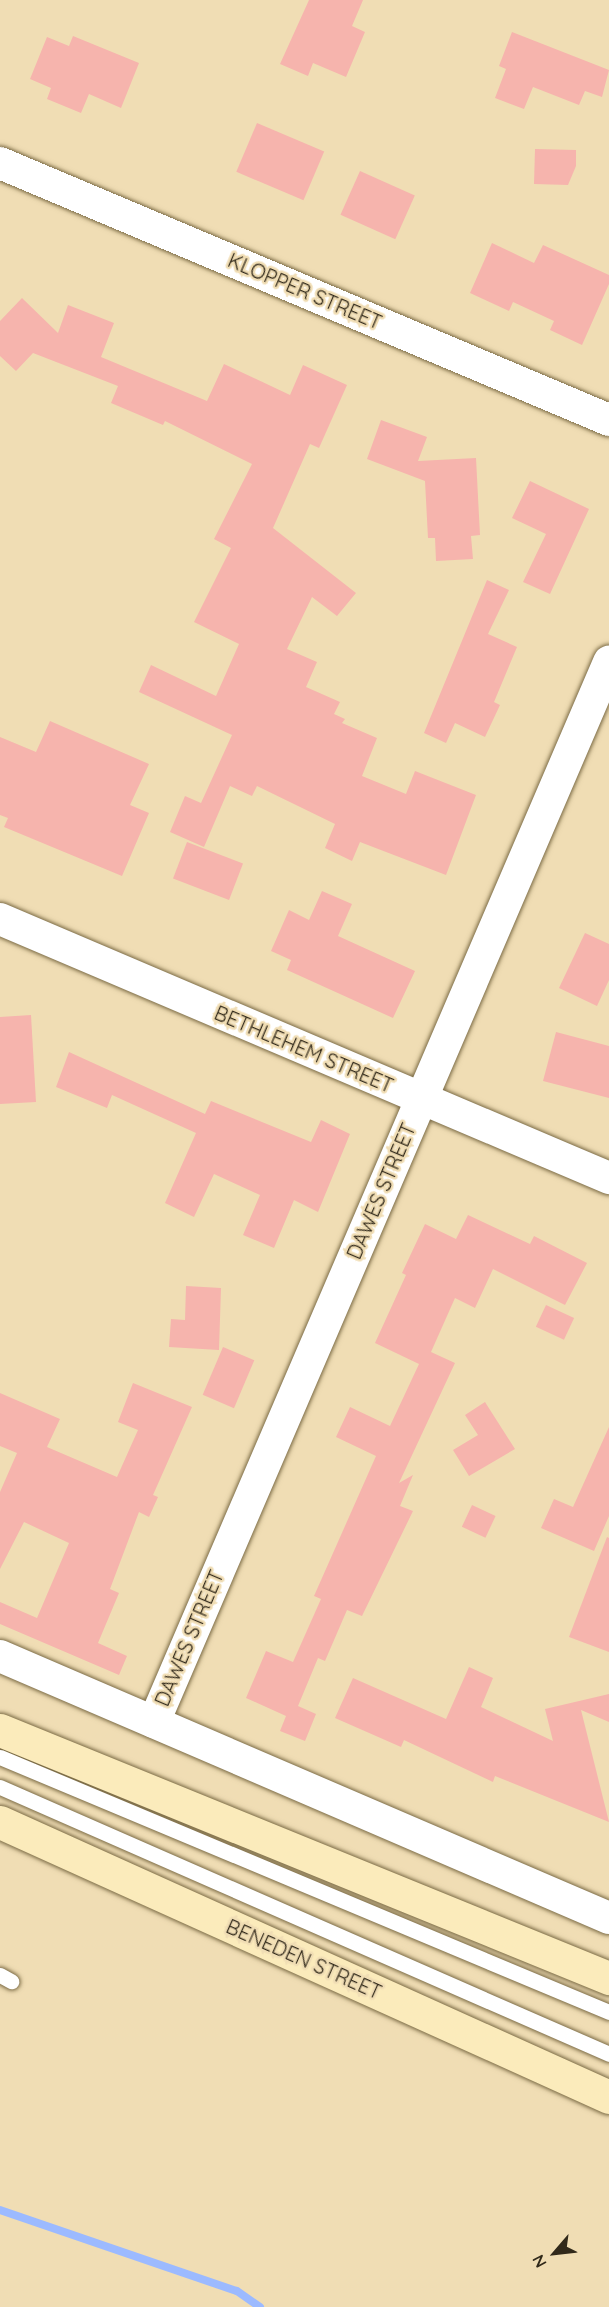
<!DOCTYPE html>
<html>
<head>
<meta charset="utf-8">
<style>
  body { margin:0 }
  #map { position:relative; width:609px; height:2307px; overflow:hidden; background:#f0ddb4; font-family:Quicksand,sans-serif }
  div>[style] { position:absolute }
  .stream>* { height:8px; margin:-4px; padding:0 4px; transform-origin:4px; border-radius:4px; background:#9cbaff }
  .building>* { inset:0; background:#f6b4ad; transform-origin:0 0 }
  .roads { filter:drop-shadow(0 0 2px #7b6b45) drop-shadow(0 0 2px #7b6b45) }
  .service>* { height:15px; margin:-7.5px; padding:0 7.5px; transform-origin:7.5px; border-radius:7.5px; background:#fff }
  .minor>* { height:32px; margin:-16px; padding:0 16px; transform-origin:16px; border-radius:16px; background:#fff }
  .secondary>* { height:33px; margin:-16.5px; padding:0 16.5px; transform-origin:16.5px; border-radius:16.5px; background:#fbebbb }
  span { translate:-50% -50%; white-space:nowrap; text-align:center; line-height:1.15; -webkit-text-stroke:5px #f0ddb4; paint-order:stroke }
  .street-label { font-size:20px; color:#31291a }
  .north { position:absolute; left:525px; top:2223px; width:60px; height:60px; -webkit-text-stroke:4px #f0ddb4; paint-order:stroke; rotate:242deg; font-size:16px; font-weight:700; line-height:24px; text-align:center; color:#31291a }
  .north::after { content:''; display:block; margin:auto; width:21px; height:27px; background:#31291a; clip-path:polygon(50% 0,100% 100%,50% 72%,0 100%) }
</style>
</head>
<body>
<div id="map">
  <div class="stream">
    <div style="left:0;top:2210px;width:250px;rotate:18.9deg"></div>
    <div style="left:237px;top:2291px;width:28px;rotate:35deg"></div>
  </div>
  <div class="building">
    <div style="clip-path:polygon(309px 0,363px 0,352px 26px,365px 32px,346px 77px,313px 63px,308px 76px,280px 64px)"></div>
    <div style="clip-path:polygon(512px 32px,609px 70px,602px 97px,585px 91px,579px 105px,533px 87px,524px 109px,495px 98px,506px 69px,499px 66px)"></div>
    <div style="clip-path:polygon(73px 36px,139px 63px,121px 108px,89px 94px,81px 113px,47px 99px,51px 88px,30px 79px,47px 37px,69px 46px)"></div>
    <div style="left:257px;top:123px;width:73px;height:53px;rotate:23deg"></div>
    <div style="clip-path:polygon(535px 149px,576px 150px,576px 166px,568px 185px,534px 184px)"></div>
    <div style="left:360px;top:171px;width:60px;height:48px;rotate:24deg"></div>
    <div style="clip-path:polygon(492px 243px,534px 263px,543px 245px,609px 275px,609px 284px,582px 345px,550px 330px,554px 321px,513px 302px,509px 311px,470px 293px)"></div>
    <div style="clip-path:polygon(22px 298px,58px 333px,68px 305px,114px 323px,101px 357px,207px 401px,224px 364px,290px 395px,303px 365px,347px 385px,319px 448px,310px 444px,273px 528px,356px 593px,337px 616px,312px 597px,287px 649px,317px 662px,306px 687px,340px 702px,334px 714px,345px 719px,342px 723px,377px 738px,362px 776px,406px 794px,415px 771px,476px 795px,446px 875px,360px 842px,352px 861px,325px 848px,335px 824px,257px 786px,252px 796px,230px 786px,204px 847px,170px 832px,185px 796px,201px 803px,232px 735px,139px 692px,151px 665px,216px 696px,239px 644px,194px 622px,231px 548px,214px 539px,252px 464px,165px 421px,163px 425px,111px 403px,118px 386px,33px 353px,16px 371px,0 356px,0 321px)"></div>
    <div style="clip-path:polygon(381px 420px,427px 437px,418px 461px,476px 458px,480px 535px,471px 536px,473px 559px,436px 561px,435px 538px,428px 538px,425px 481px,367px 459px)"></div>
    <div style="clip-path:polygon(530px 481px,589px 509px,550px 594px,523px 582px,546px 534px,512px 518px)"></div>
    <div style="clip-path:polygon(487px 580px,509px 590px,488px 634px,517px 647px,494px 702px,500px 705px,485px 737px,455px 723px,446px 743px,424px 733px)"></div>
    <div style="clip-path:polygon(50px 721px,149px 764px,130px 805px,149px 813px,122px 876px,4px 827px,8px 818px,0 815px,0 737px,36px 752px)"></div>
    <div style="left:187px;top:842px;width:60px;height:39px;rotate:21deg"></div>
    <div style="clip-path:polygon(322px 891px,352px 904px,338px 936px,415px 971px,393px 1018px,287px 970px,291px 960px,271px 951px,289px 910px,309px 920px)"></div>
    <div style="clip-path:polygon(585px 933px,609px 944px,609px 980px,597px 1006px,559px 988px)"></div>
    <div style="clip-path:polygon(31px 1015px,36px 1102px,0 1104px,0 1017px)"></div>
    <div style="clip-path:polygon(556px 1032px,609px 1046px,609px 1098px,543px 1081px)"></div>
    <div style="clip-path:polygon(69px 1052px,205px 1114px,211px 1101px,311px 1142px,321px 1120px,350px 1134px,318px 1212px,294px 1200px,274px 1248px,243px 1235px,260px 1195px,214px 1174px,194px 1217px,165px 1203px,196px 1133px,112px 1095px,107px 1108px,56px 1087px)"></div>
    <div style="clip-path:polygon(468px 1215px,530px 1244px,534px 1236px,587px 1263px,565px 1305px,493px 1269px,475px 1308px,455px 1298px,431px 1352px,455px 1363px,399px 1483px,413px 1475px,400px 1506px,413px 1511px,362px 1616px,347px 1610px,325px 1661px,318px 1658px,298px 1706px,316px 1714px,305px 1741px,280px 1731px,286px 1716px,246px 1698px,266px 1651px,293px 1662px,321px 1599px,314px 1596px,376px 1456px,336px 1437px,350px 1407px,390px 1426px,419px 1364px,375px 1343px,406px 1275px,402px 1273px,425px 1224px,456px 1239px)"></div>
    <div style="clip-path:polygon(186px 1286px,221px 1288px,219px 1350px,169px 1347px,171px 1319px,185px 1320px)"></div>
    <div style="left:546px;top:1305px;width:31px;height:24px;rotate:25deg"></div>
    <div style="left:223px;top:1347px;width:34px;height:52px;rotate:23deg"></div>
    <div style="clip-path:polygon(133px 1383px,192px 1407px,153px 1495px,158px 1497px,149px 1517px,139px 1512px,110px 1589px,119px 1593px,98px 1643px,127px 1656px,119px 1675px,0 1624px,0 1602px,37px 1618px,69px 1543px,24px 1522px,0 1569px,0 1492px,17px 1453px,0 1446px,0 1393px,60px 1419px,47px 1447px,117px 1477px,138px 1430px,118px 1422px)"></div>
    <div style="clip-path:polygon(485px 1402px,515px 1449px,469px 1476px,453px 1450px,478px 1435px,465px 1415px)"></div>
    <div style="clip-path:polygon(609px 1427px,609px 1516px,594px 1551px,541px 1528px,554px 1499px,573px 1507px)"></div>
    <div style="left:472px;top:1505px;width:26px;height:24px;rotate:25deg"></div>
    <div style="clip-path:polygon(607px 1537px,609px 1538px,609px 1652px,569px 1637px)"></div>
    <div style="clip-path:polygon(469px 1667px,493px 1678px,481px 1707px,553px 1741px,545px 1709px,609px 1694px,609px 1722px,581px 1710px,609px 1822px,495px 1776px,493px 1782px,404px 1740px,401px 1747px,335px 1718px,353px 1678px,446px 1719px)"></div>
  </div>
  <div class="roads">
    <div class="service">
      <div style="left:0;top:1757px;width:660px;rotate:22.72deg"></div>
      <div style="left:0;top:1787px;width:665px;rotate:23.67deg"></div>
      <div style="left:0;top:1975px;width:13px;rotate:29deg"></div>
    </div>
    <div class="minor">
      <div style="left:0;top:163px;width:661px;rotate:22.88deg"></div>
      <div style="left:0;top:919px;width:662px;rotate:23.04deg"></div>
      <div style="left:0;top:1656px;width:663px;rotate:23.28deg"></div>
      <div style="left:154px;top:1722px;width:1154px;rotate:-66.77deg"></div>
    </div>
    <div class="secondary">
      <div style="left:0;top:1730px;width:658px;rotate:22.16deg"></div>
      <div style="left:0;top:1822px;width:668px;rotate:24.3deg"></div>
    </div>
  </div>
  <div class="street-label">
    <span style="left:305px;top:291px;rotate:23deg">KLOPPER STREET</span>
    <span style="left:304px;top:1049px;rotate:23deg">BETHLEHEM STREET</span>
    <span style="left:381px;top:1191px;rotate:-67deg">DAWES STREET</span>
    <span style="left:189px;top:1638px;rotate:-67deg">DAWES STREET</span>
    <span style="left:304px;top:1959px;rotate:24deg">BENEDEN STREET</span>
  </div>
  <div class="north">N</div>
</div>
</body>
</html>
